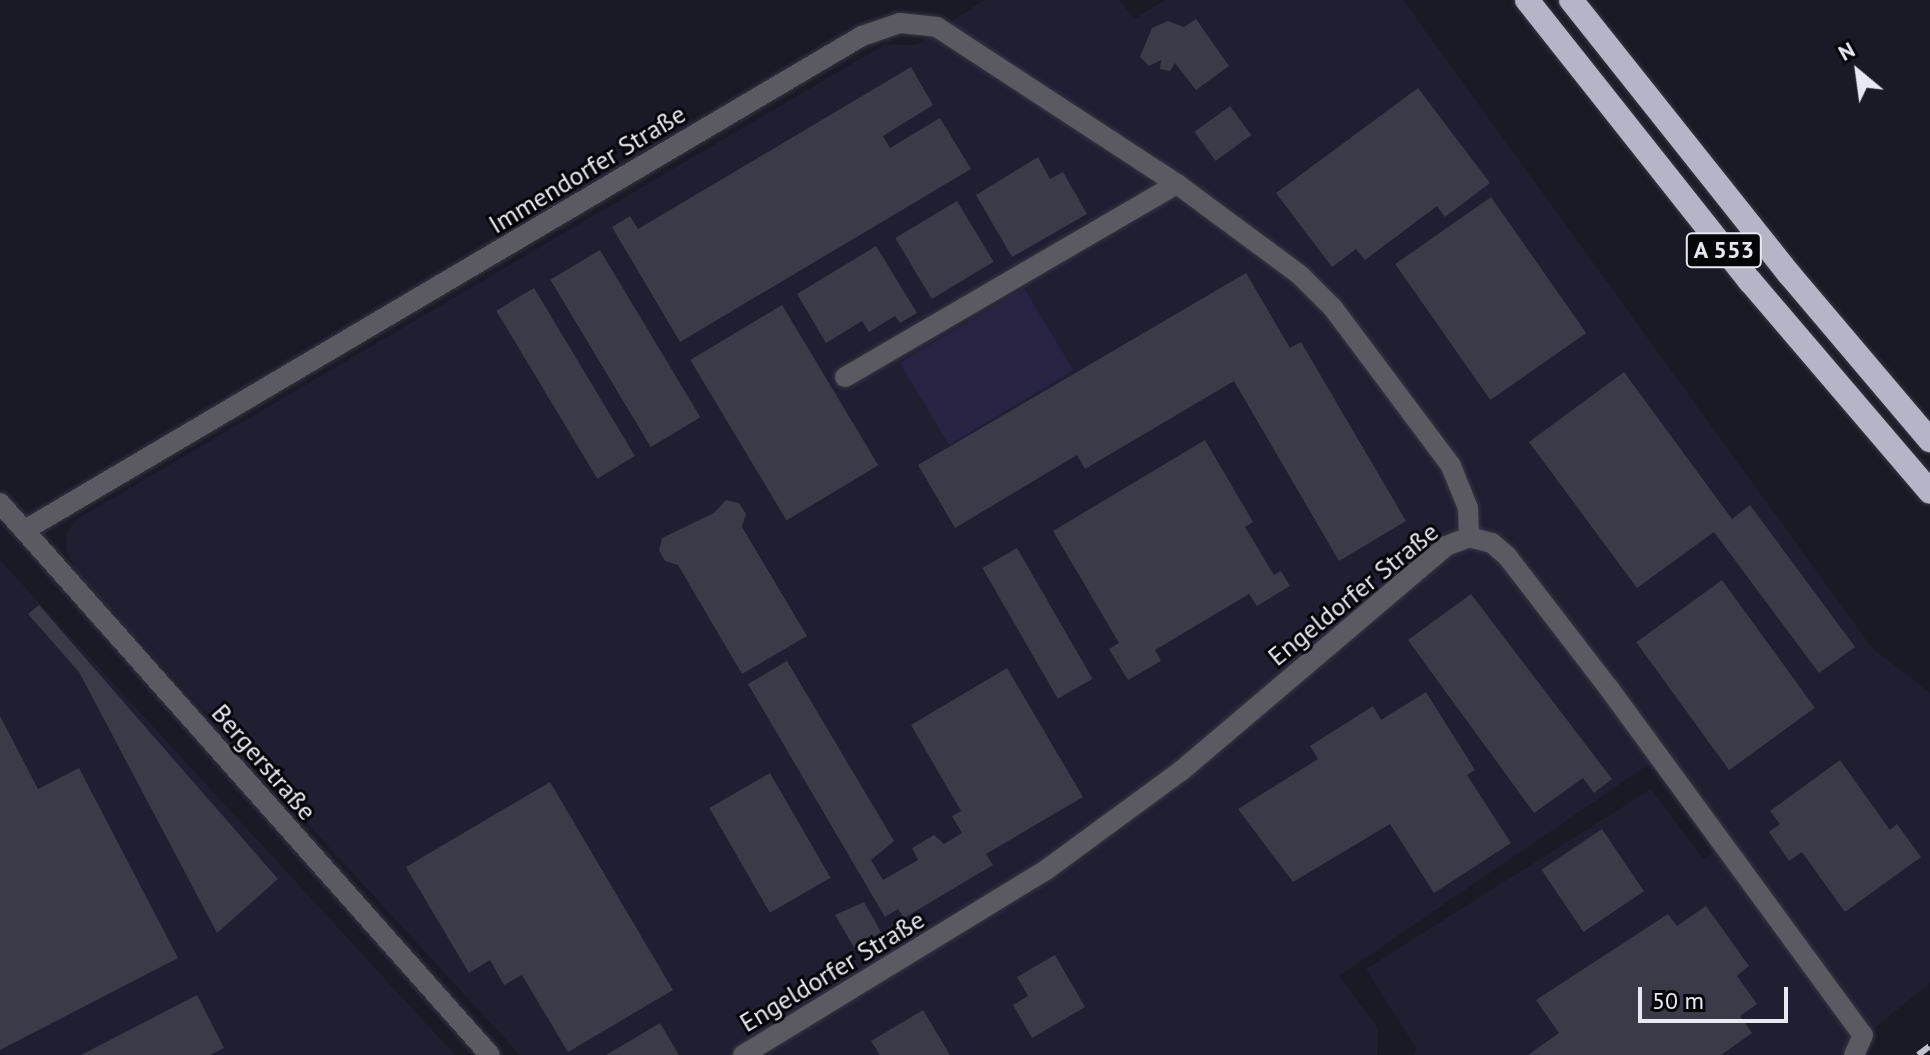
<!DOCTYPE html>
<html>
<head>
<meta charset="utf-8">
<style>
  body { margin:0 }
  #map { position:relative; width:1930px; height:1055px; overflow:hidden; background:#1a1926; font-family:"PT Sans",sans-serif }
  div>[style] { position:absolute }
  .built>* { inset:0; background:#201e31 }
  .green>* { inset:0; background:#282342; transform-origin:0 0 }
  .building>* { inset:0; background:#3b3a49; transform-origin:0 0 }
  .roads { filter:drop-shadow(0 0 2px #373643) drop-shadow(0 0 2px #373643) }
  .minor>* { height:20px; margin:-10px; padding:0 10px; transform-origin:10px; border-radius:10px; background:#5b5a62 }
  .highway>* { height:24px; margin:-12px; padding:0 12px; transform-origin:12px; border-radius:12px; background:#b6b5c7 }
  .rail>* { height:6px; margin-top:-3px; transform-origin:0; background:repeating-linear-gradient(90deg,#c1c1cb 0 14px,transparent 0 28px) }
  span { translate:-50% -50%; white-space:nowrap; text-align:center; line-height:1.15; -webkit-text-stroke:6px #06050a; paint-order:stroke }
  .shield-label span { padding:2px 6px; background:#06050a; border:2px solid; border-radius:6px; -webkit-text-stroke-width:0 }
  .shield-label { font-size:24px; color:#e8e8f2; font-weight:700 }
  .street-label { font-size:26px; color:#e8e8f2 }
  .north { position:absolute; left:1818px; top:32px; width:80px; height:80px; -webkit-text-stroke:6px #06050a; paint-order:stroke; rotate:331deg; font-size:22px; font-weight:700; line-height:32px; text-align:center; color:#e8e8f2 }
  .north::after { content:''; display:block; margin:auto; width:28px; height:36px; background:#e8e8f2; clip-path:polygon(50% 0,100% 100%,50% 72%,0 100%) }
  .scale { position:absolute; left:1638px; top:987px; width:150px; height:36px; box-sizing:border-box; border:4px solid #e8e8f2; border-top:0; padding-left:10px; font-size:24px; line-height:28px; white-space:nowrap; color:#e8e8f2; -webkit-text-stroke:6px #06050a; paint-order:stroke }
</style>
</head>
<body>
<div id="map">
  <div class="built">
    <div style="clip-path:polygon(984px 0,1119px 0,1135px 19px,1164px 0,1403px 0,1872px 648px,1930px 693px,1930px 983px,1841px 1055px,1414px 1055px,1416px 1048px,1366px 969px,1651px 789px,1703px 859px,1730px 840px,1665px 753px,1339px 976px,1378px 1028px,1377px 1055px,520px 1055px,79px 575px,67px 553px,66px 534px,77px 519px,884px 45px,916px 45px)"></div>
    <div style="clip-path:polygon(0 560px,455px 1055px,0 1055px)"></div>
  </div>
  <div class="green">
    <div style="left:1024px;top:288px;width:96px;height:145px;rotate:59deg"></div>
  </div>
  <div class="building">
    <div style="clip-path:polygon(1196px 19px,1229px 66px,1196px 90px,1175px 63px,1170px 71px,1160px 69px,1161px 60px,1149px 66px,1140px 57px,1152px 28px,1168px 21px,1184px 27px)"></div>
    <div style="clip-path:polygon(911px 67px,933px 105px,883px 136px,890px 148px,940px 118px,971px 169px,680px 342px,612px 227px,630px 216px,638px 229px)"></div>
    <div style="clip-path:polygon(1418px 88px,1490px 183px,1445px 217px,1437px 206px,1365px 260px,1356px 249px,1332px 267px,1276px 193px)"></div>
    <div style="left:1230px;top:106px;width:36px;height:44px;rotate:54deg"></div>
    <div style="clip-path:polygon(1038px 157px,1050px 179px,1063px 172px,1087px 214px,1012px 257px,976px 195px)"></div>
    <div style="left:1491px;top:197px;width:166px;height:117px;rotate:55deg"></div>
    <div style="left:957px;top:201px;width:71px;height:72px;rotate:59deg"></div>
    <div style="clip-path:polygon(876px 246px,917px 313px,900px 323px,895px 316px,869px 332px,862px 321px,826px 343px,797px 294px)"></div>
    <div style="left:600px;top:250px;width:195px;height:58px;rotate:59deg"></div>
    <div style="clip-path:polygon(1246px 273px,1290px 348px,1301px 342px,1406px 521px,1339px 561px,1234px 381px,1085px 469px,1077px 455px,955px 528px,918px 465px)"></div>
    <div style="left:534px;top:288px;width:196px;height:44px;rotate:59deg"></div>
    <div style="left:782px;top:305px;width:187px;height:107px;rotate:59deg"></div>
    <div style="clip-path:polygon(1624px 372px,1732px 519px,1750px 505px,1855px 647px,1819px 673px,1714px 532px,1637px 588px,1529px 442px)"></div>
    <div style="clip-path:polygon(1205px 440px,1253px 522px,1245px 527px,1274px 575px,1281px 571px,1290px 586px,1257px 606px,1249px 594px,1155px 650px,1161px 661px,1128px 680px,1109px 649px,1119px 643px,1053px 531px)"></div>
    <div style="clip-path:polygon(726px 500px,739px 503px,746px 514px,742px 527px,807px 636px,742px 674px,678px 565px,665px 561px,659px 550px,662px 538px,714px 513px)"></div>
    <div style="left:1017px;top:548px;width:151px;height:40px;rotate:60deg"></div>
    <div style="left:1722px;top:580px;width:158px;height:106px;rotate:54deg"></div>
    <div style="clip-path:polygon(1471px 594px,1612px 779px,1594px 793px,1583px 778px,1534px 813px,1408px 640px)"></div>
    <div style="clip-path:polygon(39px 605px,278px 879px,217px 933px,79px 672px,28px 614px)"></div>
    <div style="clip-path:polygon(787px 661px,894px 841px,871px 860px,883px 880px,918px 860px,912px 848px,934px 835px,944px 844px,962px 833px,952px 816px,961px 811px,911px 725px,1007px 668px,1083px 797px,986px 854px,993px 865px,904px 918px,898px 909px,885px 917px,748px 684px)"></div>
    <div style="clip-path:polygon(1426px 692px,1475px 770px,1467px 775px,1511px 843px,1434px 893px,1390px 824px,1293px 882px,1238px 809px,1318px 759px,1310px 746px,1373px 706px,1381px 720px)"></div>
    <div style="clip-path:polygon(0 716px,38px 789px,79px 768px,178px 958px,0 1050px)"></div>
    <div style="clip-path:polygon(1840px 760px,1890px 830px,1897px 824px,1921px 857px,1845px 912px,1802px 852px,1789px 861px,1769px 832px,1780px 824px,1770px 811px)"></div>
    <div style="left:770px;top:773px;width:121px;height:70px;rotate:60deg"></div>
    <div style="clip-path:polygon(550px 782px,673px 990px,568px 1052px,522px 975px,504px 985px,490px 960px,469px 973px,406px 867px)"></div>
    <div style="left:1602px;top:829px;width:75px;height:73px;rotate:56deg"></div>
    <div style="clip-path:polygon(864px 902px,881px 932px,856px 951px,835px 915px)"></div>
    <div style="clip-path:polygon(1706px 906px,1749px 966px,1737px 976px,1757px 1004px,1740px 1016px,1752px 1033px,1721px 1055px,1528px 1055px,1559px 1033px,1536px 1000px,1668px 914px,1677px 926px)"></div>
    <div style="clip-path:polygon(1055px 955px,1085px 1007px,1032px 1038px,1013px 1005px,1028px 996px,1017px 977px)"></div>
    <div style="clip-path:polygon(197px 995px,224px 1048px,210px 1055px,81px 1055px)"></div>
    <div style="clip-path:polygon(923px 1010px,950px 1055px,880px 1055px,871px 1041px)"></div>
    <div style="clip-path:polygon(660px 1023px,679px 1055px,606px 1055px)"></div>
  </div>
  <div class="roads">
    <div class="minor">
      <div style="left:845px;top:377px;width:384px;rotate:-30.2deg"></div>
      <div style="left:0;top:503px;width:738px;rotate:48.41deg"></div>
      <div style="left:25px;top:530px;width:972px;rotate:-30.55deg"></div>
      <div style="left:862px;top:36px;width:40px;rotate:-18.9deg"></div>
      <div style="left:900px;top:23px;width:37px;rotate:6deg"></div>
      <div style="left:937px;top:27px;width:287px;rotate:33.2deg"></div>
      <div style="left:1177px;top:184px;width:153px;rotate:36.5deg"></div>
      <div style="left:1300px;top:275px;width:47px;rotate:45deg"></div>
      <div style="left:1333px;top:308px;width:197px;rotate:53.2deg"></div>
      <div style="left:1451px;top:466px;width:45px;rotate:68deg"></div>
      <div style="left:1468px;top:508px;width:29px;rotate:88deg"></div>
      <div style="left:743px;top:1055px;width:355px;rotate:-31.4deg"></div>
      <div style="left:1046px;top:870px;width:167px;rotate:-36.3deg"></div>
      <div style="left:1181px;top:771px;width:348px;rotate:-40.3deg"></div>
      <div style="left:1446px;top:546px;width:25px;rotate:-21deg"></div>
      <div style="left:1469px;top:537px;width:24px;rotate:15deg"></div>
      <div style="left:1492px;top:543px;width:20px;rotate:41deg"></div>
      <div style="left:1507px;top:556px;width:165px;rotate:52.4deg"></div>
      <div style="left:1608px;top:687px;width:431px;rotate:53.8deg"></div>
      <div style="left:1863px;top:1035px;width:22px;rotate:114deg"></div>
    </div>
    <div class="highway">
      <div style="left:1527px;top:0;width:359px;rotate:51.6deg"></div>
      <div style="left:1750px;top:281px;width:277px;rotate:49.5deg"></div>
      <div style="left:1571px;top:0;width:350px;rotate:51.5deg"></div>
      <div style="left:1789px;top:274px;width:218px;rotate:49.7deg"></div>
    </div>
  </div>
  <div class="rail">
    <div style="left:1918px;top:1055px;width:15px;rotate:-37deg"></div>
  </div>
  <div class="shield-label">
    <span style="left:1724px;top:250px">A 553</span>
  </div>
  <div class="street-label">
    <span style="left:587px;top:169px;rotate:-31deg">Immendorfer Straße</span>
    <span style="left:1353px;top:594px;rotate:-39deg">Engeldorfer Straße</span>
    <span style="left:264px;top:762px;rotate:49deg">Bergerstraße</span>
    <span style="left:832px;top:971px;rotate:-31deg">Engeldorfer Straße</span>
  </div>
  <div class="north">N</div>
  <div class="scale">50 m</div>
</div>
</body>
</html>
